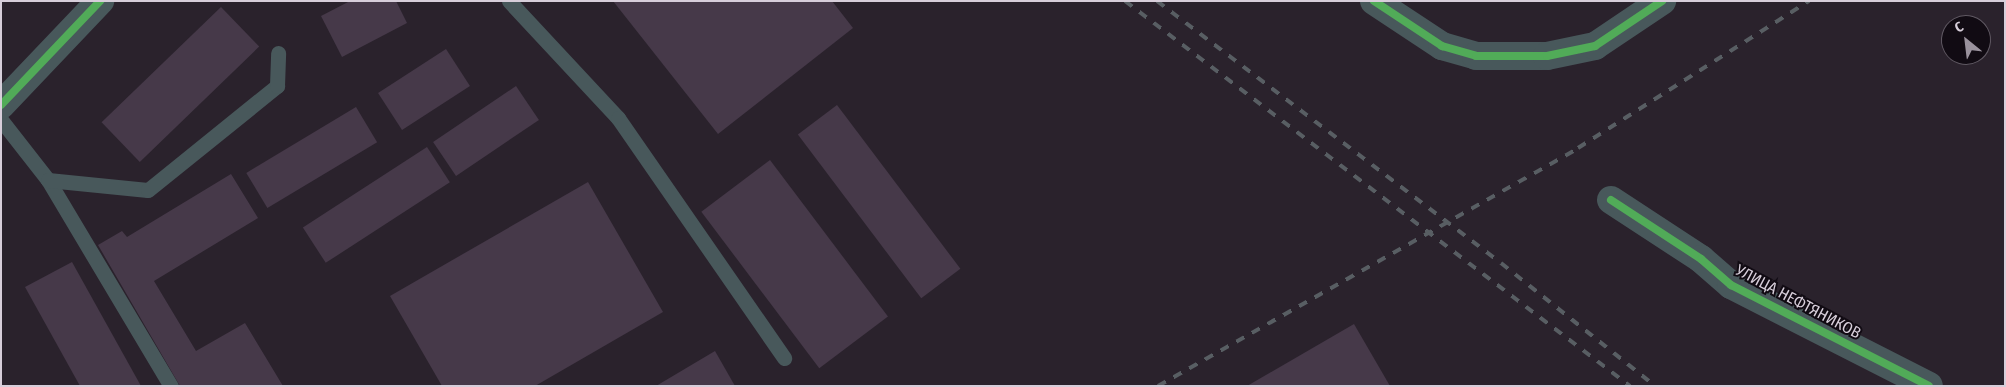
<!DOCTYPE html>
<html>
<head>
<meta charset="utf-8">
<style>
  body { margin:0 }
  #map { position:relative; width:2006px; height:387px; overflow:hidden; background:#2a222c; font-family:"Fira Sans Condensed",sans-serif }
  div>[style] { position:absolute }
  .building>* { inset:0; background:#463949; transform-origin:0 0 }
  .service>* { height:15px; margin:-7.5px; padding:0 7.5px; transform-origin:7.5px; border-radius:7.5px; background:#48585b }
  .minor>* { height:28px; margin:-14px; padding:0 14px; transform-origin:14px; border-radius:14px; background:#48585b }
  .tertiary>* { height:28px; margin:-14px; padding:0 14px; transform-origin:14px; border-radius:14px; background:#48585b }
  .rail>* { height:4px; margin-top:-2px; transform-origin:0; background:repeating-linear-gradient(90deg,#585e63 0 9px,transparent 0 18px) }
  .cycleway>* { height:8px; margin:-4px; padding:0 4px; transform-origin:4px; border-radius:4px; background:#51ab58 }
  span { translate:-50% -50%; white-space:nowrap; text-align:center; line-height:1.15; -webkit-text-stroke:4px #110b13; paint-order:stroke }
  .street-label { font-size:16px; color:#d7ceda }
  .frame { position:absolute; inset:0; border:2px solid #d7ceda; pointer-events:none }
  .north { position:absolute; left:1941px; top:15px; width:50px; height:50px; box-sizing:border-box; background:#110b13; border:1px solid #605963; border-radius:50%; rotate:331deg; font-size:14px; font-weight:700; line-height:20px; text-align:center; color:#d7ceda }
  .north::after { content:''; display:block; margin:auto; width:18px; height:22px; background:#9a929d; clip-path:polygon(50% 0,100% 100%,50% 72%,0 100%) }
</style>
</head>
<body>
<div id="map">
  <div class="building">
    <div style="clip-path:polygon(350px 1px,396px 1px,407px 23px,342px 57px,321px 16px)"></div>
    <div style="clip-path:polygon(613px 1px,832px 1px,853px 28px,718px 134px)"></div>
    <div style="left:221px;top:7px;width:55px;height:166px;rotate:46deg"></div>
    <div style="left:446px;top:49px;width:44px;height:81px;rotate:57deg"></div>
    <div style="left:516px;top:86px;width:41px;height:100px;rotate:56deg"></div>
    <div style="left:837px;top:105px;width:205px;height:49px;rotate:53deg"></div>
    <div style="left:356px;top:107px;width:41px;height:128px;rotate:59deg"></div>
    <div style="left:427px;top:147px;width:42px;height:148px;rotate:57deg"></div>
    <div style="left:770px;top:160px;width:196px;height:86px;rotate:53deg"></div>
    <div style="clip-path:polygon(231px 174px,258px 218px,154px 281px,196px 351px,245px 323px,283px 386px,180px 386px,98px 245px,122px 231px,127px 237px)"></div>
    <div style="clip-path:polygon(588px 182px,663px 312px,535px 386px,442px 386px,390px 296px)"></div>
    <div style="clip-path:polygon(72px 262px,141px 386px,80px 386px,25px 287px)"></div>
    <div style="clip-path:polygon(1354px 324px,1390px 386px,1247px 386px)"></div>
    <div style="clip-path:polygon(715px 351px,735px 386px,656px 386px)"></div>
  </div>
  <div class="service">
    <div style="left:509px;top:1px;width:160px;rotate:47deg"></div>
    <div style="left:618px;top:118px;width:292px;rotate:55.3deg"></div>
    <div style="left:1px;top:120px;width:76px;rotate:51.9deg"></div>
    <div style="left:48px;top:180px;width:240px;rotate:59.2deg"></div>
    <div style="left:48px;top:180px;width:100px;rotate:5.7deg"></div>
    <div style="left:148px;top:190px;width:166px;rotate:-38.9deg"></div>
    <div style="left:277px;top:86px;width:33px;rotate:-88deg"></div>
  </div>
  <div class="minor">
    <div style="left:1374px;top:1px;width:82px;rotate:33.5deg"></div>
    <div style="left:1442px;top:46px;width:35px;rotate:16deg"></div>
    <div style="left:1476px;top:56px;width:71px"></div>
    <div style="left:1547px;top:56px;width:49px;rotate:-11.8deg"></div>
    <div style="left:1595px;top:46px;width:81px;rotate:-33.9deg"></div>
    <div style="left:1611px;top:200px;width:108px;rotate:33.2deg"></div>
    <div style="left:1701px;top:259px;width:40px;rotate:41deg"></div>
    <div style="left:1731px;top:285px;width:222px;rotate:27deg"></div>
  </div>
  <div class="tertiary">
    <div style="left:1px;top:105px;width:144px;rotate:-46.4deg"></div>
  </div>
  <div class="rail">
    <div style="left:1125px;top:1px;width:635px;rotate:37.32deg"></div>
    <div style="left:1157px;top:1px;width:432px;rotate:37.3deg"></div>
    <div style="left:1501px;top:263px;width:197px;rotate:38.6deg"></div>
    <div style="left:1158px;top:386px;width:483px;rotate:-29.5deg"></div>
    <div style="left:1578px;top:148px;width:274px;rotate:-32.5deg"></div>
  </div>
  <div class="cycleway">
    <div style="left:1374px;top:1px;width:82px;rotate:33.5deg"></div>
    <div style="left:1442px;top:46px;width:35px;rotate:16deg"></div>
    <div style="left:1476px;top:56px;width:71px"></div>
    <div style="left:1547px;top:56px;width:49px;rotate:-11.8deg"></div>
    <div style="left:1595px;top:46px;width:81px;rotate:-33.9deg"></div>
    <div style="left:1px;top:105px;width:144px;rotate:-46.4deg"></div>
    <div style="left:1611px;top:200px;width:108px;rotate:33.2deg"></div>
    <div style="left:1701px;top:259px;width:40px;rotate:41deg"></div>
    <div style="left:1731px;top:285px;width:222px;rotate:27deg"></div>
  </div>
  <div class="street-label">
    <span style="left:1798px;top:302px;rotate:28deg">УЛИЦА НЕФТЯНИКОВ</span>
  </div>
  <div class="frame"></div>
  <div class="north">С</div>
</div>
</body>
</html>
